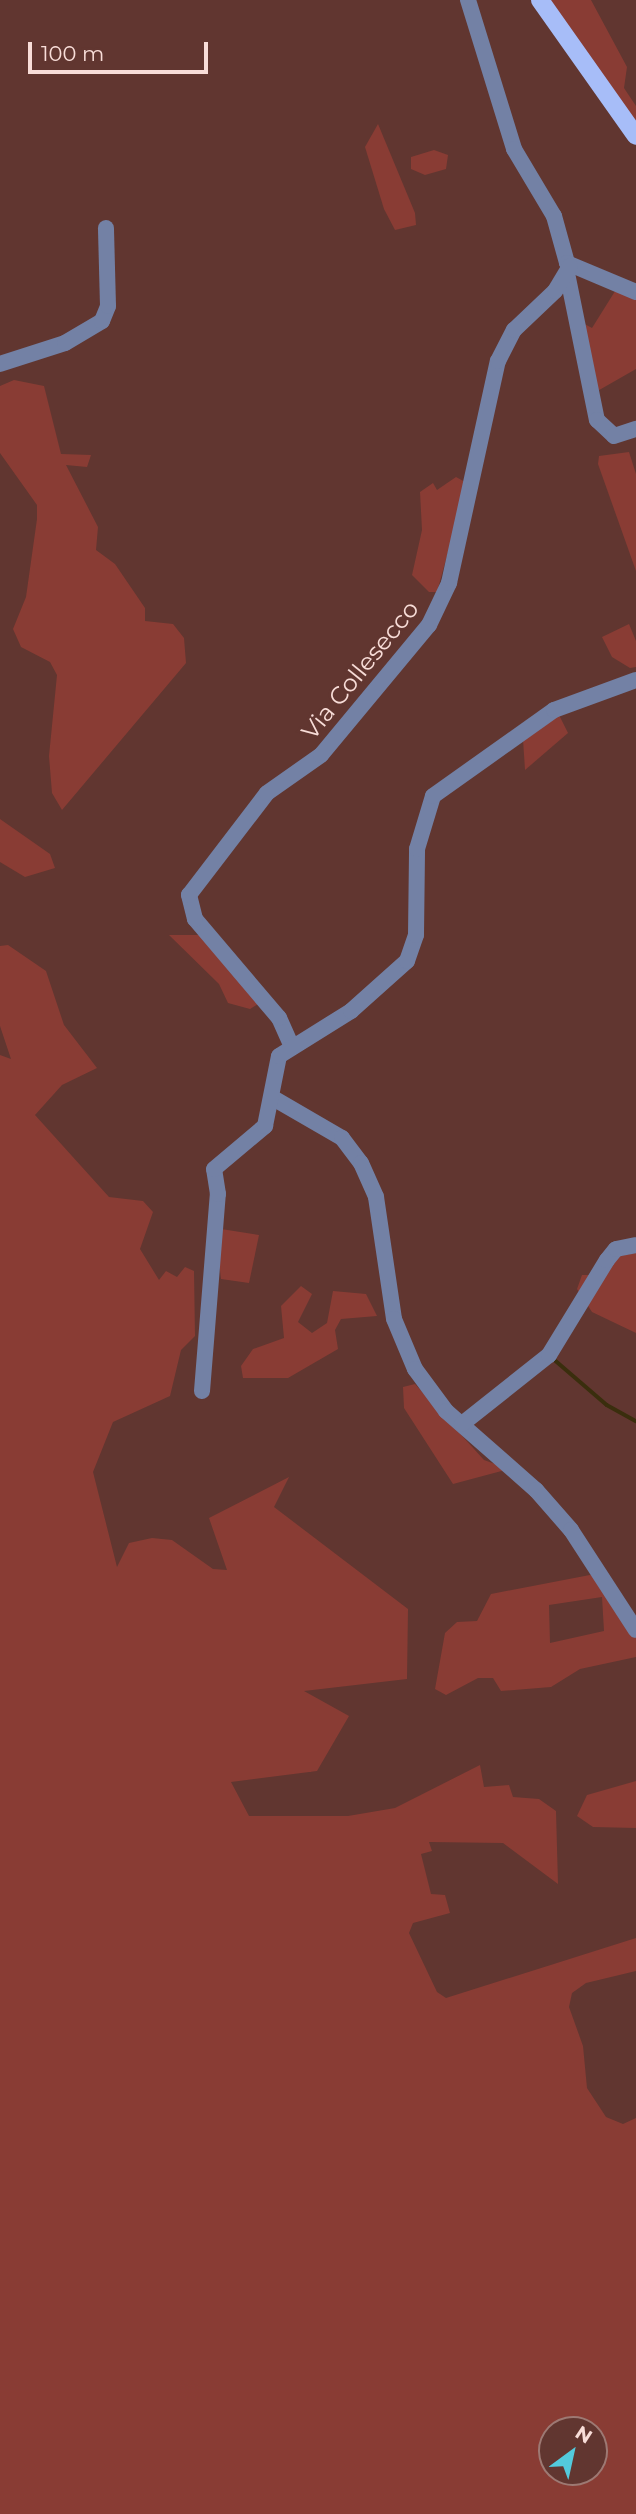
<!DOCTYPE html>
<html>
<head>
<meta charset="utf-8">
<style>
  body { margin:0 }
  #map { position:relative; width:636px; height:2514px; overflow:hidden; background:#613630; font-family:Montserrat,sans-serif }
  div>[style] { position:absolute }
  .green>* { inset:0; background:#893c34 }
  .stream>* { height:3.5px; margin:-1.75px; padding:0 1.75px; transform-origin:1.75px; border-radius:1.75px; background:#3a2e0d }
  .minor>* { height:16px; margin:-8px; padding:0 8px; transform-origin:8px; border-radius:8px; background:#7381a5 }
  .major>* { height:18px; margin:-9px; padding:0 9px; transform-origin:9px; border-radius:9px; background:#a7bdf8 }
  span { translate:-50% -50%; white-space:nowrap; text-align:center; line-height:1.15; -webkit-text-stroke:5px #613630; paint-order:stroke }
  .street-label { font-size:24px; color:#f8ddd8 }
  .north { position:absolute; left:538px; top:2416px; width:70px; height:70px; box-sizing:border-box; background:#613630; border:2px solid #9d7973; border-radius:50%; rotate:33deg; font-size:19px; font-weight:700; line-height:28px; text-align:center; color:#f8ddd8 }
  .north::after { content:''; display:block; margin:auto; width:24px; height:32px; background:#53cadc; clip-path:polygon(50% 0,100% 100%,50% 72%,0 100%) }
  .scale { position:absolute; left:28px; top:42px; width:180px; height:32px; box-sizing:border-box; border:4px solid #f8ddd8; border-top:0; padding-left:9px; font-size:21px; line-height:24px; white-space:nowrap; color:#f8ddd8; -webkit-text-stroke:5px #613630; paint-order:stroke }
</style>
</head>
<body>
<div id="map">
  <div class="green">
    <div style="clip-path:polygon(549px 0,591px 0,627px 67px,624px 88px,636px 106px,636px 123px)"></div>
    <div style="clip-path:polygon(378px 124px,415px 213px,416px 225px,395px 230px,384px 209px,365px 147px)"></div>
    <div style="clip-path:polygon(434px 150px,448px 155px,446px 169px,425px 175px,411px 169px,411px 157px)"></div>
    <div style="clip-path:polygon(617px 288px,636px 295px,636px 369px,594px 393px,579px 321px,592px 328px)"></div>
    <div style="clip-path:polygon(14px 380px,44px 386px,61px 454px,91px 455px,87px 467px,66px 465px,98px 527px,96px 550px,115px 564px,145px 608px,145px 621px,173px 624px,184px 638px,186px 663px,62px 810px,52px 793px,49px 756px,57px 675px,50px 662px,21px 647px,13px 629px,26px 597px,37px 519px,37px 505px,0 453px,0 386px)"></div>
    <div style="clip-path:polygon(629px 452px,636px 474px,636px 571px,598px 464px,599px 456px)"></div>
    <div style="clip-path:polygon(456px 477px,467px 483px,437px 592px,429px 592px,412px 575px,422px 530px,420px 492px,433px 483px,437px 490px)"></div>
    <div style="clip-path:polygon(629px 624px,636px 641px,636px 667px,630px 668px,612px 657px,602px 637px)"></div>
    <div style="clip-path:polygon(554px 705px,568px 733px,525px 770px,523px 739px)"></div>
    <div style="clip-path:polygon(0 819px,50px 854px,55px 868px,25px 877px,0 862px)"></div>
    <div style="clip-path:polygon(169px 935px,206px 935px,263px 1001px,250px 1009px,228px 1003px,219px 984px)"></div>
    <div style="clip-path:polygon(evenodd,8px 945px,46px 971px,64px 1025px,97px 1068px,62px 1085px,35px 1115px,109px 1197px,143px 1201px,153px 1212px,140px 1249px,159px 1280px,166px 1271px,177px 1277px,185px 1267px,194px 1271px,195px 1336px,181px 1350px,170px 1396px,113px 1422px,93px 1472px,117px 1567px,129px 1543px,152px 1538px,172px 1540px,213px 1569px,227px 1570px,209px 1518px,289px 1477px,274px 1507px,408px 1609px,407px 1679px,304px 1691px,349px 1716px,317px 1771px,231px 1782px,249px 1816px,348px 1816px,395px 1808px,480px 1765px,484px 1787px,509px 1785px,513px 1797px,539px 1799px,556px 1811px,558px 1884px,503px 1843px,429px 1842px,432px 1851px,421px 1854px,431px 1894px,445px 1895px,450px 1913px,413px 1923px,409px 1933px,437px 1992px,446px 1998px,636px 1938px,636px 1971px,586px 1983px,572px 1993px,569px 2007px,583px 2046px,587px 2088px,606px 2117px,623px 2124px,636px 2118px,636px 2514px,0 2514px,0 1055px,11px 1059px,0 1026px,0 946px,8px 945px,552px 2430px,594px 2430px,594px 2472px,552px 2472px,552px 2430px)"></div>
    <div style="clip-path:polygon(215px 1228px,259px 1235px,249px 1283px,221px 1279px)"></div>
    <div style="clip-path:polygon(636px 1253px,636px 1333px,592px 1312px,577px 1289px,582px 1275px,600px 1275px,619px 1256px)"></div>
    <div style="clip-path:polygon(301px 1286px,312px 1294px,298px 1322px,312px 1333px,327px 1323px,333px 1291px,366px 1294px,377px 1316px,341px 1319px,335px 1330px,338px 1349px,288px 1378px,243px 1378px,241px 1366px,253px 1349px,284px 1338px,281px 1306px)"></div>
    <div style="clip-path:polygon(415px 1384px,484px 1460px,509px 1469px,453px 1484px,404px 1408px,403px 1387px)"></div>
    <div style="clip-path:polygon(evenodd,595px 1574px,636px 1632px,636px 1657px,580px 1669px,551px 1687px,501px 1691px,493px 1678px,478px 1678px,446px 1695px,435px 1689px,445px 1633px,457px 1622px,477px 1621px,491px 1594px,595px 1574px,602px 1597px,604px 1631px,550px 1643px,549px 1605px,602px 1597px)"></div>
    <div style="clip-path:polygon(636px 1781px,636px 1828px,593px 1827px,577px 1816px,587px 1795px)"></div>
  </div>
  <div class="stream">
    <div style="left:556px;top:1361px;width:67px;rotate:40.8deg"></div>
    <div style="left:607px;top:1405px;width:33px;rotate:29deg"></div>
  </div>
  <div class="minor">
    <div style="left:468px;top:0;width:156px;rotate:72.8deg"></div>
    <div style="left:514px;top:149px;width:78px;rotate:59.2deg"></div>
    <div style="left:554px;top:216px;width:49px;rotate:74.5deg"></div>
    <div style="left:567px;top:263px;width:75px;rotate:22.8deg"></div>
    <div style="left:567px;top:273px;width:150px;rotate:78.5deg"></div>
    <div style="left:597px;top:420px;width:23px;rotate:43deg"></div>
    <div style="left:614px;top:436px;width:23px;rotate:-18deg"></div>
    <div style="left:0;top:364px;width:68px;rotate:-17.9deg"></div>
    <div style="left:65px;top:343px;width:43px;rotate:-30.7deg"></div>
    <div style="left:102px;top:321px;width:16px;rotate:-68deg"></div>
    <div style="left:108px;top:306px;width:78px;rotate:-91.5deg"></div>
    <div style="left:292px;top:1047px;width:32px;rotate:-114deg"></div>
    <div style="left:279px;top:1018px;width:130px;rotate:-130.3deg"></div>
    <div style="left:195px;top:919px;width:25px;rotate:-104deg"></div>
    <div style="left:189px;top:895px;width:128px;rotate:-52.6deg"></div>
    <div style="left:267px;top:793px;width:66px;rotate:-35.1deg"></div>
    <div style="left:321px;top:755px;width:169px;rotate:-50.3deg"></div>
    <div style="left:429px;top:625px;width:47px;rotate:-64.5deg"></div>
    <div style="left:449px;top:583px;width:227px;rotate:-77.6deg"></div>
    <div style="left:498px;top:361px;width:35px;rotate:-63deg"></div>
    <div style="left:514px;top:330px;width:57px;rotate:-43.6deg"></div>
    <div style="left:555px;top:291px;width:29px;rotate:-59deg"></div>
    <div style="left:273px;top:1098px;width:80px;rotate:30.1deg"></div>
    <div style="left:342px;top:1138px;width:31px;rotate:53deg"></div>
    <div style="left:361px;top:1163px;width:37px;rotate:66deg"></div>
    <div style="left:376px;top:1197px;width:123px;rotate:81.6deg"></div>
    <div style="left:394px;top:1319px;width:54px;rotate:67.2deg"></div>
    <div style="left:415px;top:1369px;width:52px;rotate:53.6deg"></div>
    <div style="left:446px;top:1411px;width:120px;rotate:41.3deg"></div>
    <div style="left:536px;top:1490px;width:53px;rotate:48.8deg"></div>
    <div style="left:571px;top:1530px;width:119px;rotate:57deg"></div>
    <div style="left:202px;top:1391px;width:198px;rotate:-85.4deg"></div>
    <div style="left:218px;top:1194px;width:25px;rotate:-99deg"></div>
    <div style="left:214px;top:1169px;width:67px;rotate:-40.1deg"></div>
    <div style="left:265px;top:1126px;width:71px;rotate:-78.7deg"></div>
    <div style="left:279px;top:1056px;width:85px;rotate:-32deg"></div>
    <div style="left:351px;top:1011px;width:75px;rotate:-41.8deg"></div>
    <div style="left:407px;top:961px;width:28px;rotate:-71deg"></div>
    <div style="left:416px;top:935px;width:86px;rotate:-89.3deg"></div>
    <div style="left:417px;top:849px;width:55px;rotate:-73.2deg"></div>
    <div style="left:433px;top:796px;width:148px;rotate:-35.4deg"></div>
    <div style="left:554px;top:710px;width:87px;rotate:-20.1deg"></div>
    <div style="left:462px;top:1424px;width:111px;rotate:-38.4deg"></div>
    <div style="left:549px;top:1355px;width:111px;rotate:-58.6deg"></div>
    <div style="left:607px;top:1260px;width:14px;rotate:-51deg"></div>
    <div style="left:616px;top:1249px;width:20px;rotate:-11deg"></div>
  </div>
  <div class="major">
    <div style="left:540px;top:0;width:166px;rotate:54.8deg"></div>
  </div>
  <div class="street-label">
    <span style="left:360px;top:670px;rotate:-51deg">Via Collesecco</span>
  </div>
  <div class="north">N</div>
  <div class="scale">100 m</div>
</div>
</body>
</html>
